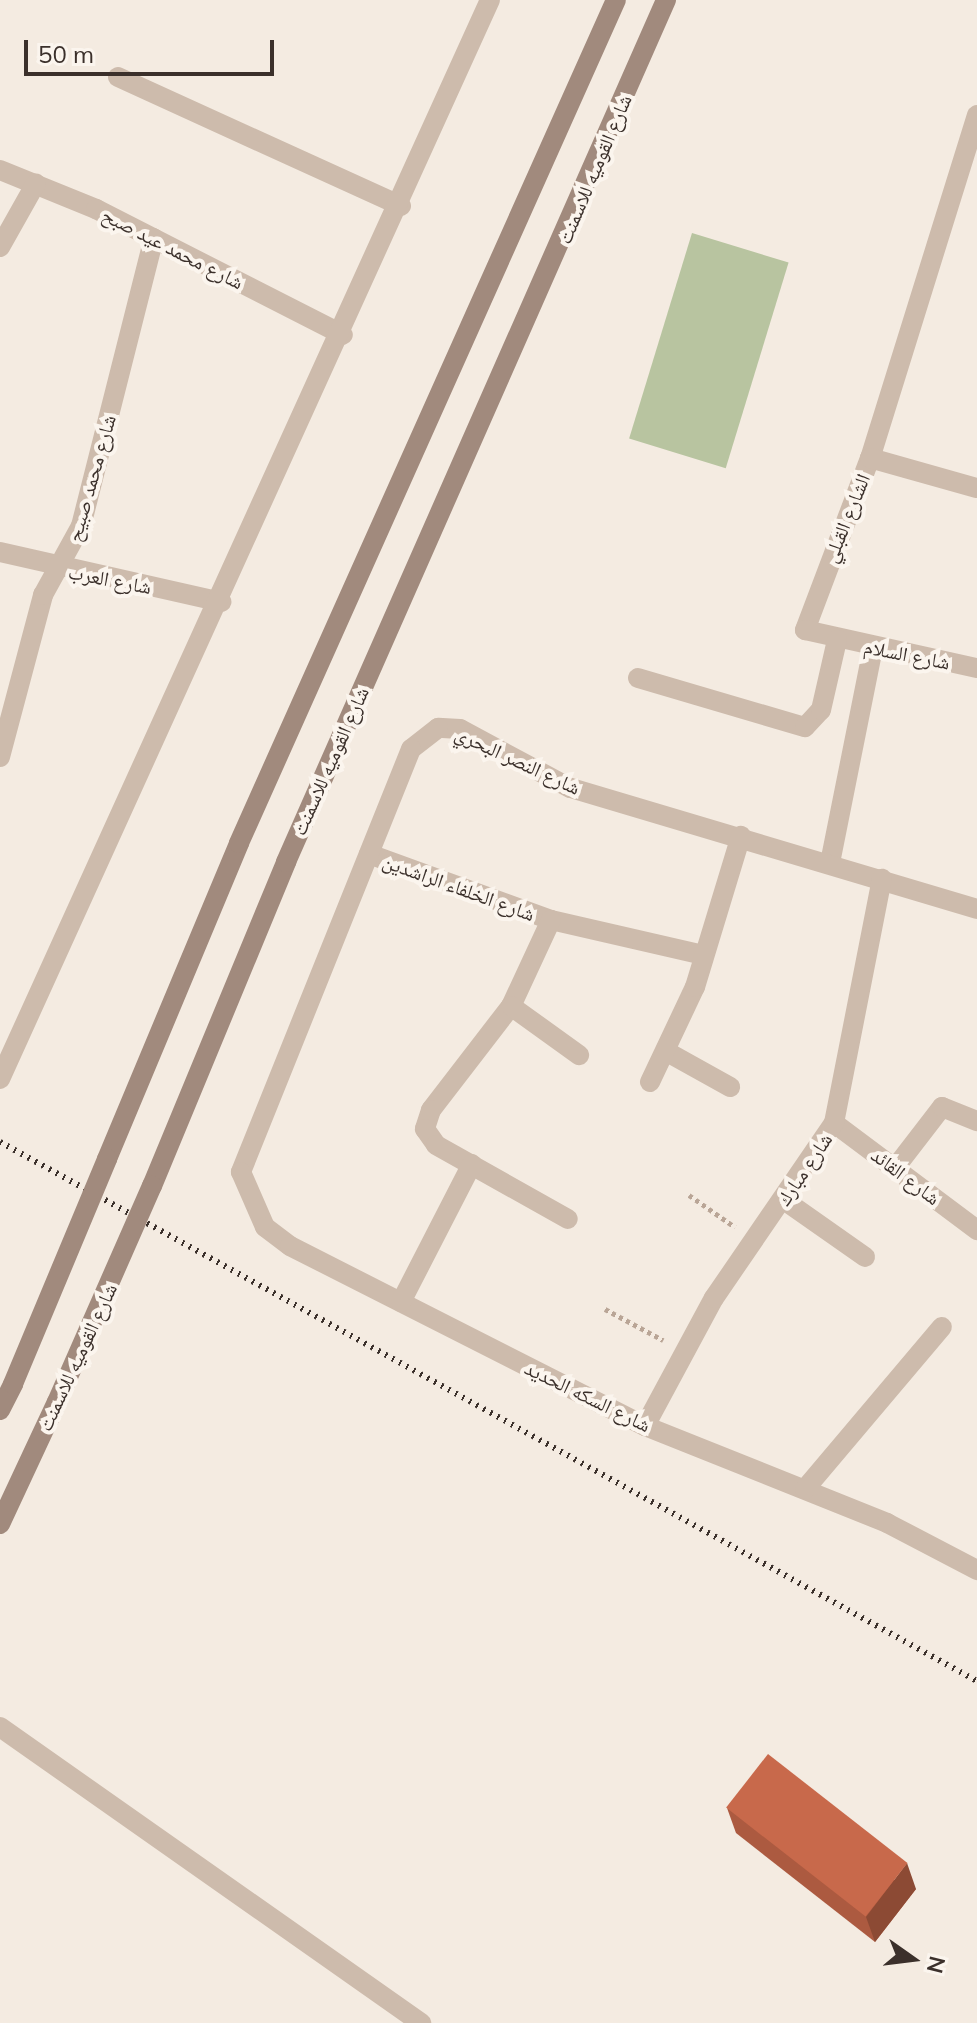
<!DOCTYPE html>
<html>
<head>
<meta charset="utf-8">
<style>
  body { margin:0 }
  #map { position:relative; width:977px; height:2023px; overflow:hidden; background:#f4ebe1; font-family:Mulish,"Noto Naskh Arabic",sans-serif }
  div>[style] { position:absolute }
  .green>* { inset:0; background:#b8c4a0; transform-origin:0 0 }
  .path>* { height:5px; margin-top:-2.5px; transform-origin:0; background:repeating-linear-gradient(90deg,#b9a596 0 4px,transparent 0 8px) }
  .minor>* { height:20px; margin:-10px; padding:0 10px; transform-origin:10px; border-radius:10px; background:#cdbbac }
  .secondary>* { height:20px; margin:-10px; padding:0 10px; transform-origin:10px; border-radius:10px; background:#a18a7d }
  .rail>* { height:6px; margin-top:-3px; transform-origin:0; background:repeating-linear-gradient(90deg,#3b302b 0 2px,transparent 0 8px) }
  .secondary-bridge>* { height:20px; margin:-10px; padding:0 10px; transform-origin:10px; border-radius:10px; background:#a18a7d }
  .wall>* { inset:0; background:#ac5a40 }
  .shaded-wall>* { inset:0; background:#8c4a34 }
  .building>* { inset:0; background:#c8694b; transform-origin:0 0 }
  span { translate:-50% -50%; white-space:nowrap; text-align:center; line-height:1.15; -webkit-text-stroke:8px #fbf5ee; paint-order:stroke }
  .street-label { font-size:20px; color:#3b302b }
  .north { position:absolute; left:873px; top:1919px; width:80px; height:80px; -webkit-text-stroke:6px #fbf5ee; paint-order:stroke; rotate:104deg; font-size:22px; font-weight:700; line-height:32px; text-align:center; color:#3b302b }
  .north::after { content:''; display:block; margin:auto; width:28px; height:36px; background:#3b302b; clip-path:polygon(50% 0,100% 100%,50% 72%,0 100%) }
  .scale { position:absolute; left:24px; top:40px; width:250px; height:36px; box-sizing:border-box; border:4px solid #3b302b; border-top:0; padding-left:10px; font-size:24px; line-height:28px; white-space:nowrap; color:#3b302b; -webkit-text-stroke:6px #fbf5ee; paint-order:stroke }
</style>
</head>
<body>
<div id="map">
  <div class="green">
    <div style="left:692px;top:233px;width:101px;height:215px;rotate:17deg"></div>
  </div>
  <div class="path">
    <div style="left:689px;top:1195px;width:56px;rotate:34.8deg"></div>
    <div style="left:605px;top:1309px;width:66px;rotate:28.1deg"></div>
  </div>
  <div class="minor">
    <div style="left:118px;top:77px;width:311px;rotate:24.5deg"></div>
    <div style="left:977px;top:115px;width:359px;rotate:107.3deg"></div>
    <div style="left:870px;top:458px;width:184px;rotate:110.7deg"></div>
    <div style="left:805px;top:630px;width:176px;rotate:12.5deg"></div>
    <div style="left:0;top:170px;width:104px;rotate:22.1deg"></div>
    <div style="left:96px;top:209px;width:277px;rotate:27deg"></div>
    <div style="left:0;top:247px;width:73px;rotate:-60.6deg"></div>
    <div style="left:870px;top:458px;width:111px;rotate:15.7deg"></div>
    <div style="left:0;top:552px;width:227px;rotate:12.7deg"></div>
    <div style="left:638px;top:678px;width:174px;rotate:16.4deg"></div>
    <div style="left:805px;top:727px;width:23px;rotate:-47deg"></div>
    <div style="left:821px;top:710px;width:72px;rotate:-77.1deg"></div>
    <div style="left:0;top:757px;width:168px;rotate:-75.1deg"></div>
    <div style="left:43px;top:595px;width:79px;rotate:-61.2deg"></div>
    <div style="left:81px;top:526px;width:297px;rotate:-75.8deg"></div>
    <div style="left:369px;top:854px;width:194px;rotate:19.9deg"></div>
    <div style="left:551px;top:920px;width:153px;rotate:12.9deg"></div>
    <div style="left:830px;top:863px;width:220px;rotate:-78.7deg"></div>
    <div style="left:977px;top:909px;width:425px;rotate:-163.4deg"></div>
    <div style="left:570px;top:788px;width:125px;rotate:-151.8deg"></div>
    <div style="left:460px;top:729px;width:22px;rotate:-177deg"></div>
    <div style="left:438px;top:728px;width:34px;rotate:142deg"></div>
    <div style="left:411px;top:749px;width:456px;rotate:111.9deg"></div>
    <div style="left:241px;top:1172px;width:60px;rotate:66.4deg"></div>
    <div style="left:265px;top:1227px;width:31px;rotate:37deg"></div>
    <div style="left:290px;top:1246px;width:398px;rotate:26.9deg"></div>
    <div style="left:645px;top:1426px;width:261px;rotate:21.8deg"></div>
    <div style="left:887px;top:1523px;width:102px;rotate:27.6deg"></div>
    <div style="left:551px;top:920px;width:95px;rotate:114.9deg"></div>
    <div style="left:511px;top:1006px;width:131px;rotate:127.6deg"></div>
    <div style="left:431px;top:1110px;width:20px;rotate:108deg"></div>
    <div style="left:425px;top:1129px;width:19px;rotate:55deg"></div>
    <div style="left:436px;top:1145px;width:151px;rotate:29.3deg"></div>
    <div style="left:511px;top:1006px;width:84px;rotate:35.8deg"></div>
    <div style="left:669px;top:1053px;width:70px;rotate:29.1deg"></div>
    <div style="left:0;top:1079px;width:1185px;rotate:-65.58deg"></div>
    <div style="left:650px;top:1082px;width:105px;rotate:-64.7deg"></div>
    <div style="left:695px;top:987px;width:158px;rotate:-73.1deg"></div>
    <div style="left:834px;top:1123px;width:179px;rotate:36.8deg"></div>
    <div style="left:895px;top:1168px;width:77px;rotate:-52.4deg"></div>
    <div style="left:942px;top:1107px;width:38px;rotate:22deg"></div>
    <div style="left:784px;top:1200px;width:99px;rotate:35.1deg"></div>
    <div style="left:401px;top:1302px;width:155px;rotate:-62.8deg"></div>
    <div style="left:645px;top:1426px;width:145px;rotate:-61.7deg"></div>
    <div style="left:714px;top:1298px;width:212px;rotate:-55.6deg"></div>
    <div style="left:834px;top:1123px;width:249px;rotate:-78.9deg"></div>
    <div style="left:805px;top:1489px;width:212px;rotate:-49.8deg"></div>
    <div style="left:0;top:1727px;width:515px;rotate:35.11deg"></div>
  </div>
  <div class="secondary">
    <div style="left:107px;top:1159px;width:342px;rotate:-67.3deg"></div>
    <div style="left:239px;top:843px;width:923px;rotate:-65.91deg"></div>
    <div style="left:152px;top:1186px;width:351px;rotate:-67.5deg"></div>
    <div style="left:286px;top:862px;width:942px;rotate:-66.21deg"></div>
    <div style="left:0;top:1410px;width:29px;rotate:-63deg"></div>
    <div style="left:0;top:1524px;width:135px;rotate:-65deg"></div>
  </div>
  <div class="rail">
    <div style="left:0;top:1142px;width:1116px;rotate:28.89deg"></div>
  </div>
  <div class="secondary-bridge">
    <div style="left:13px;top:1384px;width:244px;rotate:-67.3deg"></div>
    <div style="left:57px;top:1402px;width:236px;rotate:-66.3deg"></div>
  </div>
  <div class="wall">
    <div style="clip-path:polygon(727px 1808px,916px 1889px,875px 1942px,736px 1833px)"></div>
  </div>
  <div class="shaded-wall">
    <div style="clip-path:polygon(907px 1863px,916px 1889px,875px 1942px,866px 1917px)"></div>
  </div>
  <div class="building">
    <div style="left:768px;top:1754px;width:177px;height:68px;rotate:38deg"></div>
  </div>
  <div class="street-label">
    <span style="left:594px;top:169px;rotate:-67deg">شارع القوميه للاسمنت</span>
    <span style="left:173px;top:248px;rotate:27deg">شارع محمد عيد صبح</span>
    <span style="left:91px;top:478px;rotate:-74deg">شارع محمد صبيح</span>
    <span style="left:846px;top:518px;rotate:-68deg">الشارع القبلي</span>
    <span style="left:110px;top:579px;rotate:11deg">شارع العرب</span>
    <span style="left:907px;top:654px;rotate:11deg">شارع السلام</span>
    <span style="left:518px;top:760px;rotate:25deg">شارع النصر البحري</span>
    <span style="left:330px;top:761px;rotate:-66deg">شارع القوميه للاسمنت</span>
    <span style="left:459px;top:887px;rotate:20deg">شارع الخلفاء الراشدين</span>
    <span style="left:804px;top:1169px;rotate:-56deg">شارع مبارك</span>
    <span style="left:906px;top:1176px;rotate:37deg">شارع القائد</span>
    <span style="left:77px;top:1357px;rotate:-65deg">شارع القوميه للاسمنت</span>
    <span style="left:588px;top:1396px;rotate:26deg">شارع السكه الحديد</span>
  </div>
  <div class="north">N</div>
  <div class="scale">50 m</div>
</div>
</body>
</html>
